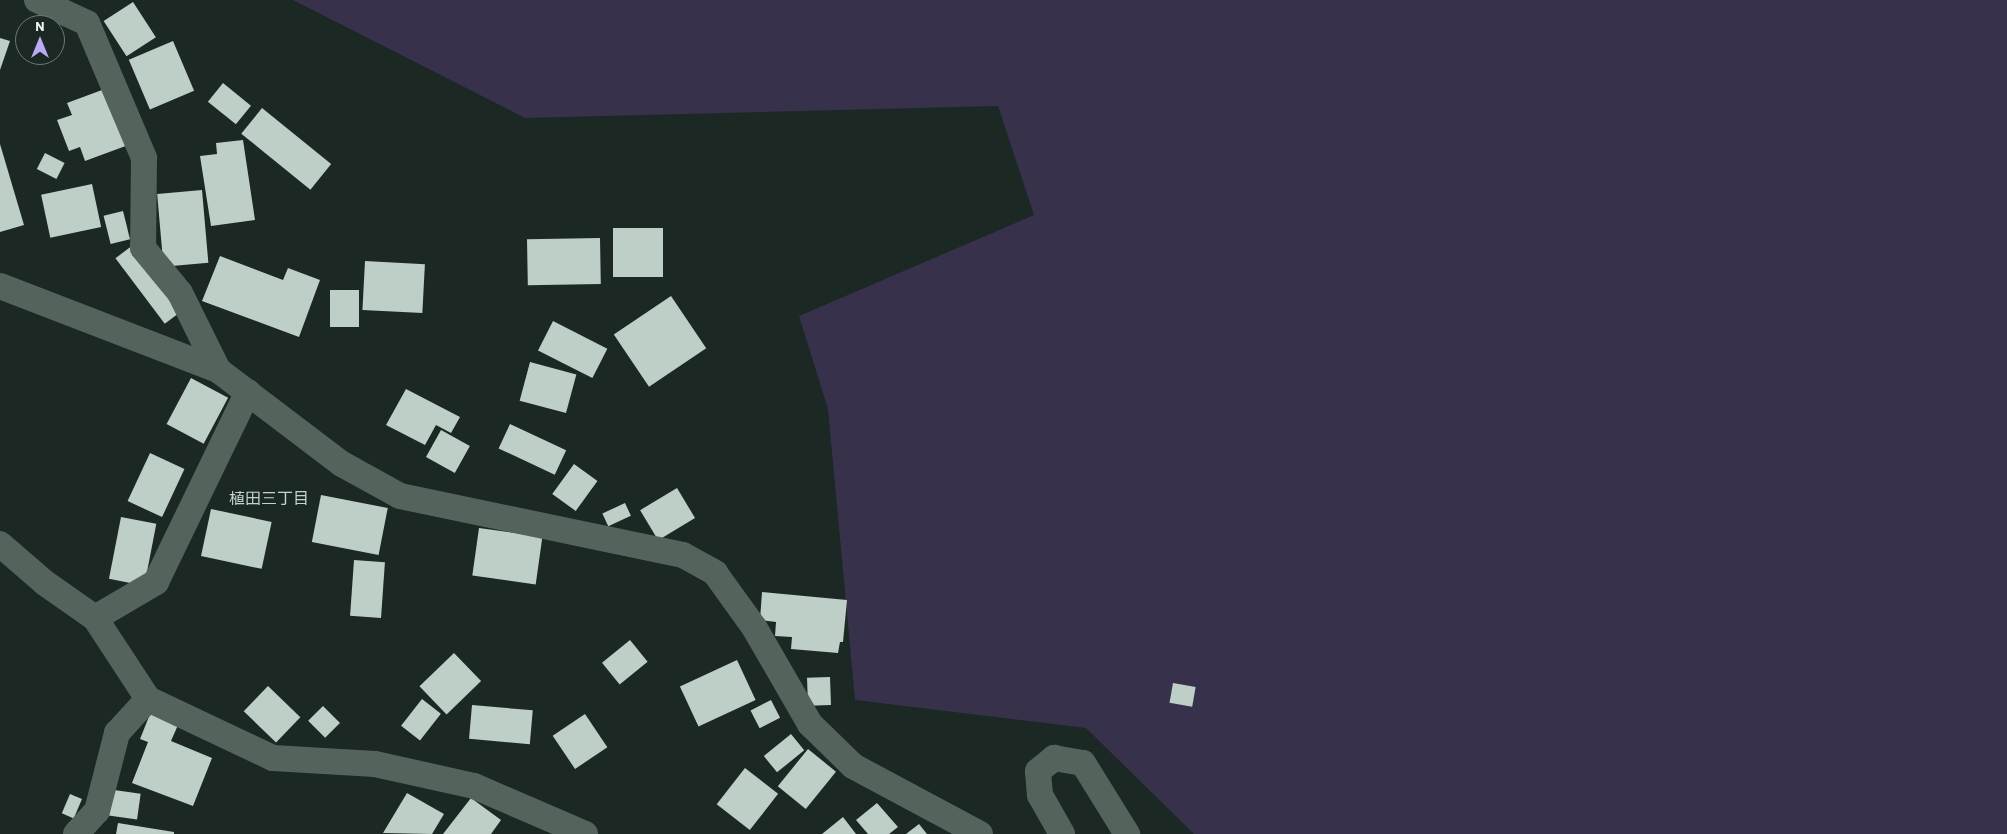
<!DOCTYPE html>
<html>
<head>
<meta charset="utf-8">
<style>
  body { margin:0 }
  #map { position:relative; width:2007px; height:834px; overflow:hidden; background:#1b2823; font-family:Barlow,"Noto Sans JP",sans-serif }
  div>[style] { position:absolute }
  .green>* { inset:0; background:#37314b }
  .building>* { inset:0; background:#bdcfc7; transform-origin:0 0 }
  .minor>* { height:26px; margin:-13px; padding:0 13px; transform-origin:13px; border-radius:13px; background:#54645d }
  span { translate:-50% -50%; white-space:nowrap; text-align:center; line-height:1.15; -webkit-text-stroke:5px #1b2823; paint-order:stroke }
  .neighbourhood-label { font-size:16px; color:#c2d4cc }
  .north { position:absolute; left:15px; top:15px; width:50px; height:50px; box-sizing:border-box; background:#1b2823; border:1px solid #6e7975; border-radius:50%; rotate:0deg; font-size:14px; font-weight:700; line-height:20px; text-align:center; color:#eaf3ef }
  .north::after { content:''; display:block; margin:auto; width:18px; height:22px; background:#bbaaf6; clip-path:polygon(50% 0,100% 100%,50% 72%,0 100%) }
</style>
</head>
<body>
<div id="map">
  <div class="green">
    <div style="clip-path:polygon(293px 0,2007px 0,2007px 834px,1194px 834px,1086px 728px,855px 700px,828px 409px,799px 316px,1034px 215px,998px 106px,525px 118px)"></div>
  </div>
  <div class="building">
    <div style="left:133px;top:2px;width:42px;height:35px;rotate:57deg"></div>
    <div style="clip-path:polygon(0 38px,10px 41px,0 70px)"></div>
    <div style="left:173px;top:41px;width:54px;height:48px;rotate:67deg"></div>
    <div style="left:223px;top:83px;width:36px;height:24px;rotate:39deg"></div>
    <div style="clip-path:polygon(110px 87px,131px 144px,85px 161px,80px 147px,69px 151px,57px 120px,72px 115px,67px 103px)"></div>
    <div style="left:262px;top:108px;width:89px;height:33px;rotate:39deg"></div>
    <div style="clip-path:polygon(243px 140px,255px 220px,211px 226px,200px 156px,217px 154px,216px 143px)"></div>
    <div style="clip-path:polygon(0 144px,24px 225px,0 232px)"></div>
    <div style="left:45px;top:153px;width:22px;height:18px;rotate:27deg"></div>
    <div style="left:92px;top:184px;width:44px;height:52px;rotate:78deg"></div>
    <div style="left:202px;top:190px;width:73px;height:45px;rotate:85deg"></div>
    <div style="left:123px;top:211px;width:29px;height:20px;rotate:76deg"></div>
    <div style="left:613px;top:228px;width:50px;height:49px"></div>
    <div style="left:600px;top:238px;width:46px;height:73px;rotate:89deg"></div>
    <div style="left:133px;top:245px;width:82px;height:22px;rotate:53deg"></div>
    <div style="clip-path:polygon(220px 256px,283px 280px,288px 268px,320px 280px,299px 337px,202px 301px)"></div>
    <div style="left:365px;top:261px;width:60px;height:49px;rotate:3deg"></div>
    <div style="left:330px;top:290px;width:29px;height:37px"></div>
    <div style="left:671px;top:296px;width:63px;height:69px;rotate:56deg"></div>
    <div style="left:553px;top:321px;width:61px;height:33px;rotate:27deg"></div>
    <div style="left:530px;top:362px;width:48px;height:40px;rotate:15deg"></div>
    <div style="left:191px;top:378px;width:42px;height:52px;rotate:28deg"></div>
    <div style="clip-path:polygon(406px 389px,460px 417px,451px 433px,436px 425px,425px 445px,386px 425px)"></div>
    <div style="left:510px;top:424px;width:62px;height:27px;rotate:25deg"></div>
    <div style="left:441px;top:430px;width:33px;height:31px;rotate:29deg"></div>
    <div style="left:150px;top:453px;width:38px;height:53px;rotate:25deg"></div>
    <div style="left:574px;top:464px;width:29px;height:37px;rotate:36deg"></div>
    <div style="left:677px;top:488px;width:35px;height:43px;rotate:59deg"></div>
    <div style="left:321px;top:495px;width:68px;height:48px;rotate:11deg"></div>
    <div style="left:625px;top:503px;width:14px;height:25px;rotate:65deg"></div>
    <div style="left:211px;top:509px;width:62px;height:48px;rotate:12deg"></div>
    <div style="left:121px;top:517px;width:36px;height:63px;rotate:11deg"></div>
    <div style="left:479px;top:528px;width:64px;height:48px;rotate:8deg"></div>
    <div style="left:354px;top:560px;width:31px;height:56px;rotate:4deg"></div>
    <div style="clip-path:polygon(762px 592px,847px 600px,843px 642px,840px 642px,838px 653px,791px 649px,792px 637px,775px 636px,776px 622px,760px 620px)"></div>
    <div style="left:630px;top:640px;width:28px;height:36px;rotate:51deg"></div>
    <div style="left:454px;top:653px;width:39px;height:48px;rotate:46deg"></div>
    <div style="left:737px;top:660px;width:44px;height:63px;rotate:65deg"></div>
    <div style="left:830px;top:677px;width:28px;height:23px;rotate:88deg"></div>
    <div style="left:1173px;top:683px;width:23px;height:20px;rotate:10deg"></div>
    <div style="left:268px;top:686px;width:45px;height:35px;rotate:44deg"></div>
    <div style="left:422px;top:699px;width:24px;height:34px;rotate:38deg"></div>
    <div style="left:771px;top:700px;width:20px;height:23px;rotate:63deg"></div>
    <div style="left:472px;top:705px;width:61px;height:34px;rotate:5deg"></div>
    <div style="left:323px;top:706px;width:24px;height:21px;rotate:45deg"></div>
    <div style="clip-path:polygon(150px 714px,178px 725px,171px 741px,212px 758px,193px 806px,132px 783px,148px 742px,140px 739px)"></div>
    <div style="left:585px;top:714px;width:40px;height:39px;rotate:56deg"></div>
    <div style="left:791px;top:734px;width:21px;height:35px;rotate:51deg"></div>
    <div style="left:808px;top:749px;width:36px;height:48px;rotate:39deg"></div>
    <div style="left:745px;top:768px;width:42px;height:46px;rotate:38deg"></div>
    <div style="left:107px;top:789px;width:34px;height:26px;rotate:8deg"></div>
    <div style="clip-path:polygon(407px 793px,444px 814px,432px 834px,383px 833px)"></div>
    <div style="left:70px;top:794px;width:13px;height:21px;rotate:23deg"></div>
    <div style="clip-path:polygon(471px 798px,501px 820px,491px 834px,443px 834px)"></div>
    <div style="clip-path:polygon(877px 803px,898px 827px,889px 834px,868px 834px,856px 820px)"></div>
    <div style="clip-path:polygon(843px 817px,856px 834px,822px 834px)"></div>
    <div style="clip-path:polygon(118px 823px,174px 832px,174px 834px,116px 834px)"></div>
    <div style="clip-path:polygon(919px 824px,927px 834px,906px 834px)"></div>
  </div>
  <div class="minor">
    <div style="left:37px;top:0;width:55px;rotate:24.7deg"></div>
    <div style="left:87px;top:23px;width:147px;rotate:67.1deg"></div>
    <div style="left:144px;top:158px;width:90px;rotate:90.6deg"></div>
    <div style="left:143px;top:248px;width:58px;rotate:50.6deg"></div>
    <div style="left:180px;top:293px;width:86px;rotate:63.7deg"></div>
    <div style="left:0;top:286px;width:234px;rotate:21.1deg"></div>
    <div style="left:218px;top:370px;width:156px;rotate:37.2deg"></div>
    <div style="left:342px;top:464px;width:66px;rotate:28.9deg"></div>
    <div style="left:400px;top:496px;width:289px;rotate:11.8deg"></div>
    <div style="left:683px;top:555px;width:37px;rotate:29deg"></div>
    <div style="left:715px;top:573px;width:67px;rotate:54.2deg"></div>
    <div style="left:754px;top:627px;width:112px;rotate:60deg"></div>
    <div style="left:810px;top:724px;width:60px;rotate:44.3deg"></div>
    <div style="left:853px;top:766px;width:144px;rotate:28.2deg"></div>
    <div style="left:0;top:544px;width:60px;rotate:40.9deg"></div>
    <div style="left:45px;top:583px;width:61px;rotate:35deg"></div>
    <div style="left:95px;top:618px;width:97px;rotate:56.8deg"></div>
    <div style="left:148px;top:699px;width:138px;rotate:25.3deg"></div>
    <div style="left:273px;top:758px;width:102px;rotate:3.4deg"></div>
    <div style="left:375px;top:764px;width:101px;rotate:12.5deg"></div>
    <div style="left:474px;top:786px;width:121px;rotate:23.4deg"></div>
    <div style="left:95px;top:618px;width:71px;rotate:-30.5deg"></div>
    <div style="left:156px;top:582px;width:211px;rotate:-64.2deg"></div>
    <div style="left:76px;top:834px;width:31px;rotate:-48deg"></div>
    <div style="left:97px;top:811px;width:81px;rotate:-75.6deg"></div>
    <div style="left:117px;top:733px;width:46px;rotate:-47.6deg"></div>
    <div style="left:1062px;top:834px;width:45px;rotate:-119.4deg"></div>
    <div style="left:1040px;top:795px;width:24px;rotate:-95deg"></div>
    <div style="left:1038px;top:771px;width:21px;rotate:-39deg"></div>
    <div style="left:1054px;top:758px;width:29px;rotate:10deg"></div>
    <div style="left:1083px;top:763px;width:84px;rotate:58.2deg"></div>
  </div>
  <div class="neighbourhood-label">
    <span style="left:269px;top:498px">植田三丁目</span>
  </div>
  <div class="north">N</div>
</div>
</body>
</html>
